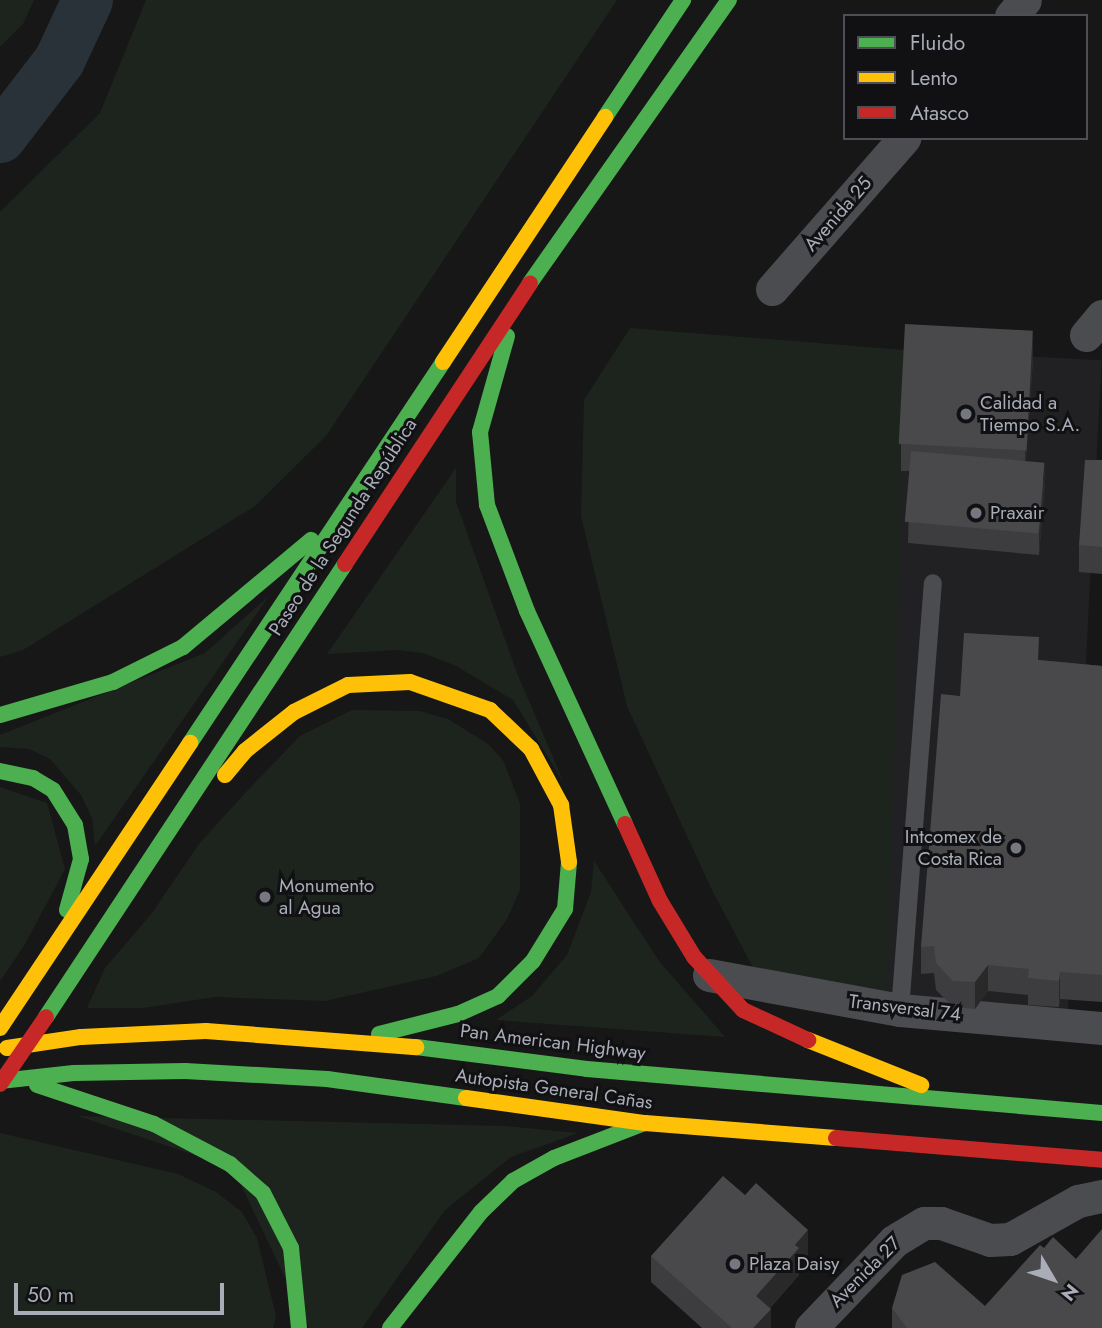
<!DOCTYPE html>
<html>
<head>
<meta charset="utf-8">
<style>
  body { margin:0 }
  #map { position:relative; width:1102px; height:1328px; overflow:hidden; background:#171717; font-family:Jost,sans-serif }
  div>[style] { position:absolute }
  .built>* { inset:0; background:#212123; transform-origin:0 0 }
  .green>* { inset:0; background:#1d241e }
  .river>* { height:51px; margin:-25.5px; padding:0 25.5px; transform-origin:25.5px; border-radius:25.5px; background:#2a3239 }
  .lane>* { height:18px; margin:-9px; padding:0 9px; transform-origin:9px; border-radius:9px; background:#4b4c50 }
  .street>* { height:33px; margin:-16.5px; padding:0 16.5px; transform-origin:16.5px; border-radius:16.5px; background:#4b4c50 }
  .fast>* { height:16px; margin:-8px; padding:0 8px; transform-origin:8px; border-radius:8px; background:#4caf50 }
  .slow>* { height:16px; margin:-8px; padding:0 8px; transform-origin:8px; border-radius:8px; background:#ffc107 }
  .jam>* { height:16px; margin:-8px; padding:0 8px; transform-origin:8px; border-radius:8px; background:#c62828 }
  .jam-bridge>* { height:16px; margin:-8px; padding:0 8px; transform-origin:8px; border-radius:8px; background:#c62828 }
  .wall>* { inset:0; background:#3d3d3f }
  .shaded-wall>* { inset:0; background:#29292a }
  .building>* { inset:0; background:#49494c; transform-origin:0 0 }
  .dots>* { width:19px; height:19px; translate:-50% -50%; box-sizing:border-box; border:4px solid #111113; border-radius:50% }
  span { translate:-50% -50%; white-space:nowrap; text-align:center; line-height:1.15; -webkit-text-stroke:6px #111113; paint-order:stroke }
  .street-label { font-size:19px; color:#a8adb8 }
  .poi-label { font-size:19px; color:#a8adb8 }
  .left { translate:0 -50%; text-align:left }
  .right { translate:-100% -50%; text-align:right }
  .legend { position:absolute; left:843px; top:14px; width:245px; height:126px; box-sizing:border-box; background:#111113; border:2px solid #4d4f55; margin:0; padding:9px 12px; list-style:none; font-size:21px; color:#a8adb8 }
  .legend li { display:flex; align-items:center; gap:14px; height:35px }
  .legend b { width:35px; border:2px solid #4d4f55 }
  .north { position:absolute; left:1018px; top:1244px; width:70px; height:70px; -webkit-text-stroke:5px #111113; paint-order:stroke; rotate:129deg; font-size:19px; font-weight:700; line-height:28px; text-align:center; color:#a8adb8 }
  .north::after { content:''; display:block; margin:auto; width:24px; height:32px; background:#a8adb8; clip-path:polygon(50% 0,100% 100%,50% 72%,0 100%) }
  .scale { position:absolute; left:14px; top:1283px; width:210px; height:32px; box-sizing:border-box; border:4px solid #a8adb8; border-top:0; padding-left:9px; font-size:21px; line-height:24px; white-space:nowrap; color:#a8adb8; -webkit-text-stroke:5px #111113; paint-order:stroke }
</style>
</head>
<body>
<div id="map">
  <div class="built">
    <div style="left:905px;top:350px;width:197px;height:651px;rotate:3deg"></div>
  </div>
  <div class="green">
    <div style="clip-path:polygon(0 0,34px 0,23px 24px,0 47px)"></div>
    <div style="clip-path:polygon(146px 0,617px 0,326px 436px,255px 506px,23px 650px,0 657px,0 212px,100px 113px)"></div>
    <div style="clip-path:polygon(630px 328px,905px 350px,887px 1001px,759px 979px,711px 888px,627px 706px,581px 516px,584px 400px)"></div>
    <div style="clip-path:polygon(456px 468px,456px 502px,517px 673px,564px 783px,513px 700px,456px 666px,423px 653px,397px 650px,327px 654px)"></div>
    <div style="clip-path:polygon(269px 596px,95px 846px,92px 818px,81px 795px,50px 759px,29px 749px,0 747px,0 735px,205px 653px)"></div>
    <div style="clip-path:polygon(352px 710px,420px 711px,448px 719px,488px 744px,503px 760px,520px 804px,520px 890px,507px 919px,479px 958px,436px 976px,325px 1001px,215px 997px,143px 1008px,87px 1008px,105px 968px,152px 913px,199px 844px,247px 791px,300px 736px)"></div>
    <div style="clip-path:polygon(0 787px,47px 803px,65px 869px,24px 946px,0 981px)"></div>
    <div style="clip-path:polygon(594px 861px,659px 961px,725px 1037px,496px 1020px,532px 996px,567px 955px,591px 892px)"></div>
    <div style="clip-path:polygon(78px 1116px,506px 1126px,578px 1133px,511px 1157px,445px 1210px,362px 1328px,309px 1328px,233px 1168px)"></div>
    <div style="clip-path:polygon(0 1133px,178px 1174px,216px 1192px,242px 1212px,257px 1238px,276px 1316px,273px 1328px,0 1328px)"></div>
  </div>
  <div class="river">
    <div style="left:0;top:137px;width:97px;rotate:-52.5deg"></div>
    <div style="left:59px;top:60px;width:66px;rotate:-65deg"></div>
  </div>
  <div class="lane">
    <div style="left:900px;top:1010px;width:428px;rotate:-85.6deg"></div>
  </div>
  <div class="street">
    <div style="left:1011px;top:16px;width:21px;rotate:-49deg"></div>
    <div style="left:772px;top:289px;width:201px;rotate:-48.8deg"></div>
    <div style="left:1086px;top:335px;width:25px;rotate:-50deg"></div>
    <div style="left:709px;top:975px;width:194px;rotate:10.4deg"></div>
    <div style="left:900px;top:1010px;width:203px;rotate:5.1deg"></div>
    <div style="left:811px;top:1328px;width:120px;rotate:-46.3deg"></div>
    <div style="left:894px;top:1241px;width:35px;rotate:-31deg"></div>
    <div style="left:924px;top:1223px;width:17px"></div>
    <div style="left:941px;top:1223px;width:52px;rotate:19.1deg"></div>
    <div style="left:990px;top:1240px;width:20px;rotate:-3deg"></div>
    <div style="left:1010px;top:1239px;width:78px;rotate:-29.2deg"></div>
    <div style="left:1078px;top:1201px;width:25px;rotate:-12deg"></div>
  </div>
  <div class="fast">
    <div style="left:605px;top:117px;width:141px;rotate:-56.3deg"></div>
    <div style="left:530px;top:283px;width:346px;rotate:-54.9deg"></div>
    <div style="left:507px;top:336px;width:100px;rotate:105.7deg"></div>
    <div style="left:480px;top:432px;width:73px;rotate:84.5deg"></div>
    <div style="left:487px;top:505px;width:113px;rotate:69.3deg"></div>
    <div style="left:527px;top:611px;width:234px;rotate:65.3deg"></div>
    <div style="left:0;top:715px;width:118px;rotate:-16.3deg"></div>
    <div style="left:113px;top:682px;width:78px;rotate:-26.6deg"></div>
    <div style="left:183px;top:647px;width:167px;rotate:-39.9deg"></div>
    <div style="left:190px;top:743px;width:457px;rotate:-56.4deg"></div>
    <div style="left:0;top:771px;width:34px;rotate:12deg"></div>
    <div style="left:33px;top:778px;width:23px;rotate:31deg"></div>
    <div style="left:53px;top:790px;width:41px;rotate:57.8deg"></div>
    <div style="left:75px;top:825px;width:35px;rotate:80deg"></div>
    <div style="left:81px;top:859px;width:53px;rotate:105.4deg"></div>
    <div style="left:46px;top:1017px;width:543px;rotate:-56.57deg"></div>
    <div style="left:379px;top:1034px;width:81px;rotate:-14.2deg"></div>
    <div style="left:458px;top:1014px;width:44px;rotate:-24.2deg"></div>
    <div style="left:498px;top:996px;width:49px;rotate:-45deg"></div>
    <div style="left:533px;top:961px;width:61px;rotate:-58.4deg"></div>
    <div style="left:565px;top:909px;width:47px;rotate:-85.1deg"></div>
    <div style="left:416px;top:1047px;width:172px;rotate:7.3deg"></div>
    <div style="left:587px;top:1069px;width:517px;rotate:4.88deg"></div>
    <div style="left:0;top:1081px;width:74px;rotate:-6.2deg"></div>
    <div style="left:74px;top:1073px;width:111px;rotate:-1deg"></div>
    <div style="left:185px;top:1071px;width:142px;rotate:3.2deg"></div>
    <div style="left:327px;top:1079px;width:140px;rotate:7.8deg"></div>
    <div style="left:37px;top:1085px;width:123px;rotate:18.4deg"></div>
    <div style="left:154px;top:1124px;width:86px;rotate:27.8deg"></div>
    <div style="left:230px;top:1164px;width:44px;rotate:41.3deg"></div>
    <div style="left:263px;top:1193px;width:62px;rotate:63deg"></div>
    <div style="left:291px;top:1248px;width:80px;rotate:84.3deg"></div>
    <div style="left:390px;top:1328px;width:147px;rotate:-51.9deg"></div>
    <div style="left:481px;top:1212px;width:45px;rotate:-44.1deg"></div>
    <div style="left:513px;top:1181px;width:47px;rotate:-29.3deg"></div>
    <div style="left:554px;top:1158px;width:94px;rotate:-21.1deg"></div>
  </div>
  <div class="slow">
    <div style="left:443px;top:362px;width:294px;rotate:-56.5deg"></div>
    <div style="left:225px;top:775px;width:31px;rotate:-50deg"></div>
    <div style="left:245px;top:751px;width:63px;rotate:-38.5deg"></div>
    <div style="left:294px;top:712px;width:60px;rotate:-26.6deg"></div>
    <div style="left:348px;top:685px;width:62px;rotate:-2.8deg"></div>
    <div style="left:410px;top:682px;width:85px;rotate:19.3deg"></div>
    <div style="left:490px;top:710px;width:57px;rotate:43.6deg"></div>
    <div style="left:531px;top:749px;width:64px;rotate:61.8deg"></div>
    <div style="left:561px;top:805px;width:58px;rotate:82deg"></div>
    <div style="left:0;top:1028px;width:343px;rotate:-56.3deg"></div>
    <div style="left:808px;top:1040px;width:122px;rotate:21.7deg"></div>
    <div style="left:7px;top:1048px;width:75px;rotate:-8.5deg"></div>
    <div style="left:81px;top:1037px;width:125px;rotate:-2.7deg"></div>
    <div style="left:206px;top:1031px;width:211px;rotate:4.4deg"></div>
    <div style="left:466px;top:1098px;width:181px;rotate:8deg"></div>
    <div style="left:645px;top:1123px;width:192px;rotate:4.5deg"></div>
  </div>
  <div class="jam">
    <div style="left:345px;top:564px;width:336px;rotate:-56.6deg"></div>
    <div style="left:625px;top:824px;width:85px;rotate:65.6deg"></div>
    <div style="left:660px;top:901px;width:66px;rotate:58.7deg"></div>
    <div style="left:694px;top:957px;width:72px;rotate:47.2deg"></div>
    <div style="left:743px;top:1010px;width:72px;rotate:24.8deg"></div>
    <div style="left:836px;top:1138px;width:267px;rotate:4.7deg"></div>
  </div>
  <div class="jam-bridge">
    <div style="left:0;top:1084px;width:81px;rotate:-55.5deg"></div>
  </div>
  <div class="wall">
    <div style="clip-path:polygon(1033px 358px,1026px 461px,1045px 483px,1039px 555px,908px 543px,910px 471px,901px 471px,901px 444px)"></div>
    <div style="clip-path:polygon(1102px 460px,1102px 574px,1079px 572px,1079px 545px)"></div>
    <div style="clip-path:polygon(1039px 660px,1102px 666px,1102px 1002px,1060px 999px,1059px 1007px,1028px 1005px,1028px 995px,988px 991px,975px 1009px,953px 1007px,936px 990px,934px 973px,921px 974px,921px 947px,960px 696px)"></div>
    <div style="clip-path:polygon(1044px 1248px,1076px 1259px,1102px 1328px,892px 1328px,892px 1308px,985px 1306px)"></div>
    <div style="clip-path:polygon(651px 1256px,808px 1256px,799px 1266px,799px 1275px,770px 1308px,771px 1328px,702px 1328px,651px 1282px)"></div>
  </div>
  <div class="shaded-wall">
    <div style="clip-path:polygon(1033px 331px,1033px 358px,1025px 476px,1025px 450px)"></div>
    <div style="clip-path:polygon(1045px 462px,1045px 483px,1039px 555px,1039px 534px)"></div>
    <div style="clip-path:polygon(988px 965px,988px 991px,975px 1009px,975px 982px)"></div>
    <div style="clip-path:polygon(1060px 972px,1060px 999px,1059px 1007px,1059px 981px)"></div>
    <div style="clip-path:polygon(808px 1230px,808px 1256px,799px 1266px,799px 1275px,756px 1323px,756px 1296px,795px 1245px)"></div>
    <div style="clip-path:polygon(771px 1309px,771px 1328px,753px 1328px)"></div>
  </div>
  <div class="building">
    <div style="left:905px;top:324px;width:128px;height:120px;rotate:3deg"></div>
    <div style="left:911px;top:451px;width:134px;height:71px;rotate:5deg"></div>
    <div style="clip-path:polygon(1085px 460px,1102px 460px,1102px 547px,1079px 545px)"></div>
    <div style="clip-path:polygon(964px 633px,1039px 637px,1038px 660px,1102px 666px,1102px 975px,1060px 972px,1059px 981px,1028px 978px,1029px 969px,988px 965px,975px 982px,953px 981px,936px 963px,934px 946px,921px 947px,941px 694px,960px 696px)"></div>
    <div style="clip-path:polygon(723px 1176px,745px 1195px,756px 1183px,808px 1230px,795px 1245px,799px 1248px,756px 1296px,771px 1309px,753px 1328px,732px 1328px,651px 1256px)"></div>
    <div style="clip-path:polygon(1102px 1229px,1102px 1328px,907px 1328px,892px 1308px,902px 1275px,935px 1262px,985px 1306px,1040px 1245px,1044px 1248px,1053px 1237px,1076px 1259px)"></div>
  </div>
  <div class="dots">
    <div style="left:966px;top:414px;background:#757880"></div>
    <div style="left:976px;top:513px;background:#757880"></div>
    <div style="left:1016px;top:848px;background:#757880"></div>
    <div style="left:265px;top:897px;background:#757880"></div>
    <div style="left:735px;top:1264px;background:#757880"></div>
  </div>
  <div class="street-label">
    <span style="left:838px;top:214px;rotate:-49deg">Avenida 25</span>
    <span style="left:343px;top:527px;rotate:-57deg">Paseo de la Segunda República</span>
    <span style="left:905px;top:1008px;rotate:7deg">Transversal 74</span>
    <span style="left:553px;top:1042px;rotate:7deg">Pan American Highway</span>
    <span style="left:554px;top:1089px;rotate:8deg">Autopista General Cañas</span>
    <span style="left:865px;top:1272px;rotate:-45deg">Avenida 27</span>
  </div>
  <div class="poi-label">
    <span class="left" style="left:980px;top:414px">Calidad a<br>Tiempo S.A.</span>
    <span class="left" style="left:990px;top:513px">Praxair</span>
    <span class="right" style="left:1002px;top:848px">Intcomex de<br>Costa Rica</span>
    <span class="left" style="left:279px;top:897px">Monumento<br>al Agua</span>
    <span class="left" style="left:749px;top:1264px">Plaza Daisy</span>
  </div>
  <ul class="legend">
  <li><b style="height:9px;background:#4caf50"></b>Fluido</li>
  <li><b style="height:9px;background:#ffc107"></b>Lento</li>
  <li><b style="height:9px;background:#c62828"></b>Atasco</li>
  </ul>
  <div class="north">N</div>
  <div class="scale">50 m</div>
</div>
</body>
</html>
